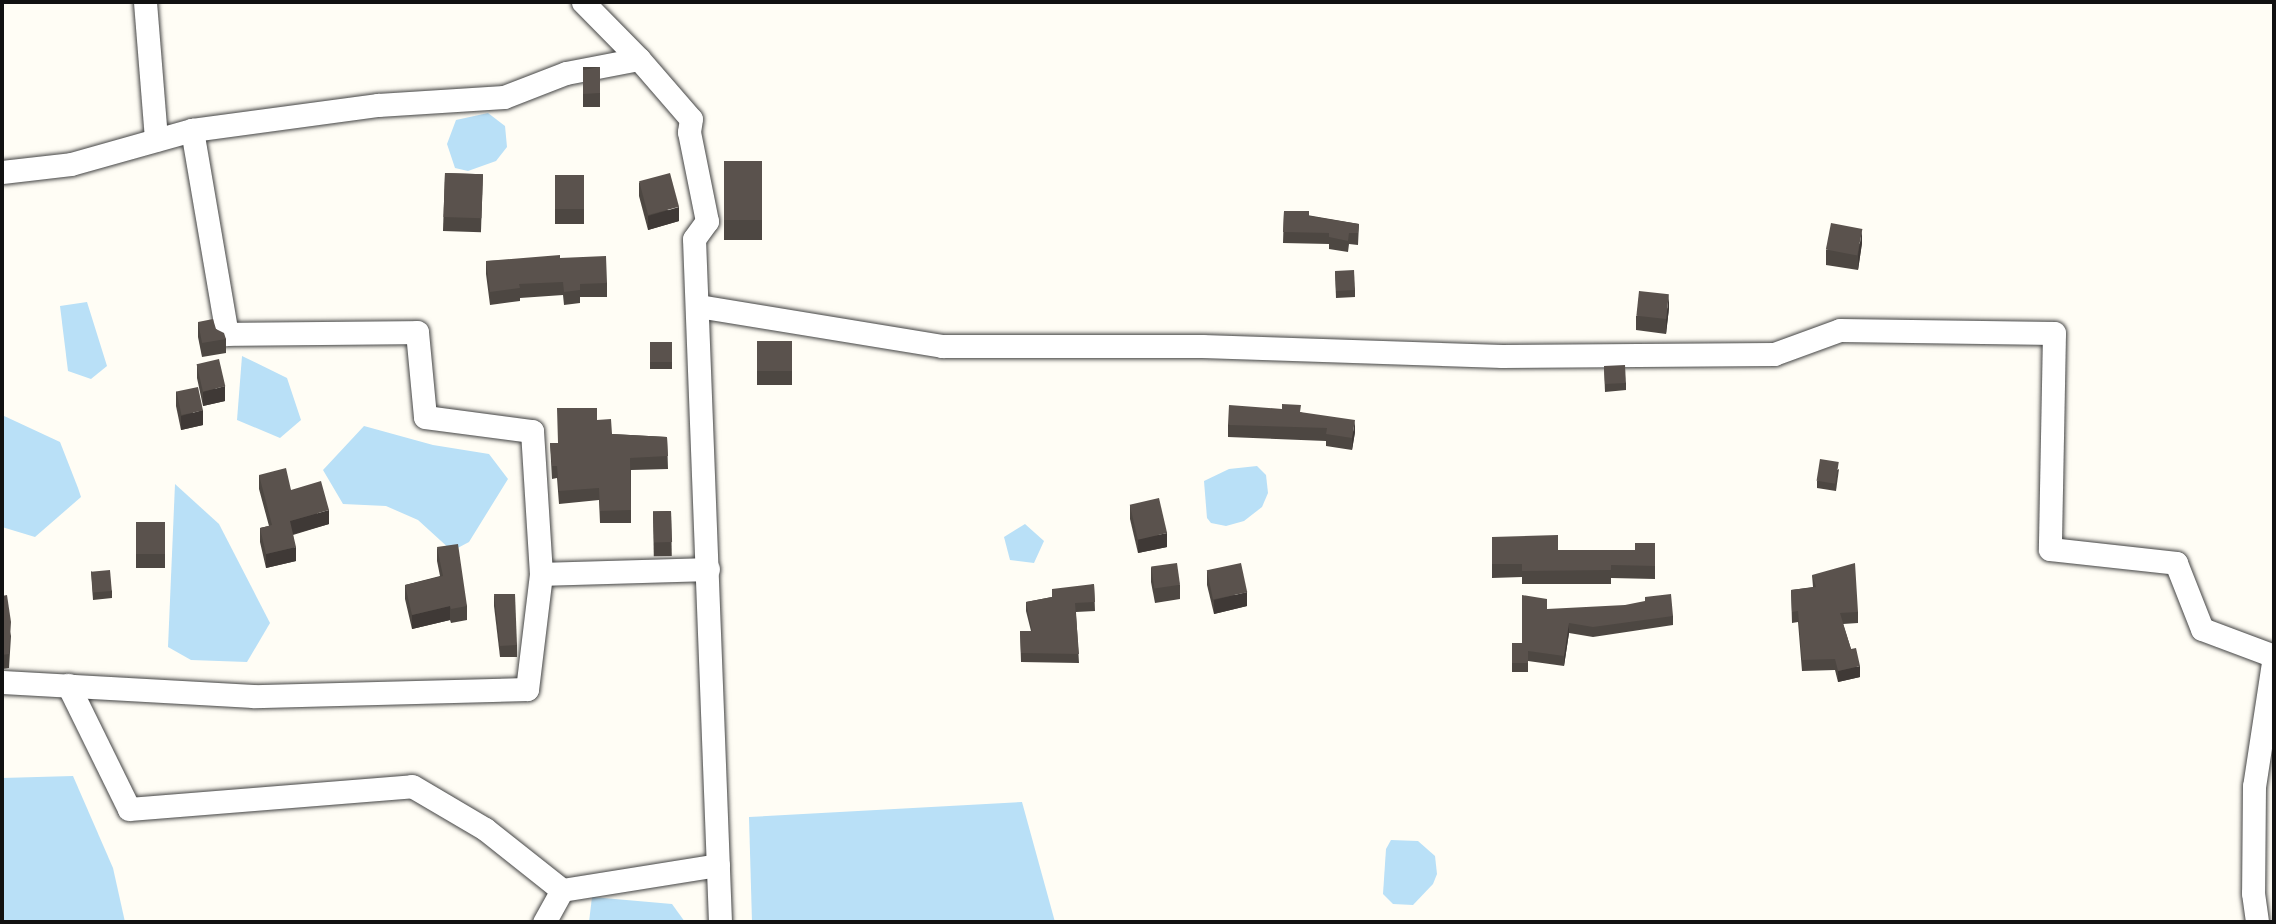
<!DOCTYPE html>
<html>
<head>
<meta charset="utf-8">
<style>
  body { margin:0 }
  #map { position:relative; width:2276px; height:924px; overflow:hidden; background:#fffdf5; font-family:Georgia,serif }
  div>[style] { position:absolute }
  .water>* { inset:0; background:#b9e0f7 }
  .roads { filter:drop-shadow(0 0 2px #444) drop-shadow(0 0 2px #444) }
  .street>* { height:23px; margin:-11.5px; padding:0 11.5px; transform-origin:11.5px; border-radius:11.5px; background:#fff }
  .wall>* { inset:0; background:#4d4742; transform-origin:0 0 }
  .shaded-wall>* { inset:0; background:#3f3936 }
  .building>* { inset:0; background:#5a524d; transform-origin:0 0 }
  span { translate:-50% -50%; white-space:nowrap; text-align:center; line-height:1.15; -webkit-text-stroke:7px #fff; paint-order:stroke }
  .frame { position:absolute; inset:0; border:4px solid #111; pointer-events:none }
</style>
</head>
<body>
<div id="map">
  <div class="water">
    <div style="clip-path:polygon(488px 113px,505px 126px,507px 147px,496px 161px,468px 171px,455px 168px,447px 144px,456px 120px)"></div>
    <div style="clip-path:polygon(87px 302px,107px 366px,91px 379px,68px 371px,60px 306px)"></div>
    <div style="clip-path:polygon(242px 356px,287px 378px,301px 420px,280px 438px,237px 420px)"></div>
    <div style="clip-path:polygon(2px 415px,60px 442px,78px 488px,81px 497px,35px 537px,2px 527px)"></div>
    <div style="clip-path:polygon(364px 426px,433px 445px,489px 454px,508px 479px,469px 542px,452px 551px,418px 520px,386px 506px,343px 504px,323px 470px)"></div>
    <div style="clip-path:polygon(1257px 466px,1266px 475px,1268px 493px,1262px 507px,1244px 521px,1226px 526px,1211px 523px,1207px 518px,1204px 481px,1229px 469px)"></div>
    <div style="clip-path:polygon(175px 484px,219px 524px,270px 623px,247px 662px,191px 660px,168px 647px)"></div>
    <div style="clip-path:polygon(1025px 524px,1044px 541px,1034px 563px,1010px 560px,1004px 537px)"></div>
    <div style="clip-path:polygon(73px 776px,113px 868px,125px 922px,2px 922px,2px 778px)"></div>
    <div style="clip-path:polygon(1022px 802px,1055px 922px,752px 922px,749px 817px)"></div>
    <div style="clip-path:polygon(1391px 840px,1418px 841px,1435px 856px,1437px 874px,1433px 884px,1413px 905px,1393px 904px,1383px 894px,1386px 849px)"></div>
    <div style="clip-path:polygon(592px 897px,672px 904px,685px 922px,589px 922px)"></div>
  </div>
  <div class="roads">
    <div class="street">
      <div style="left:145px;top:2px;width:138px;rotate:85.4deg"></div>
      <div style="left:583px;top:2px;width:80px;rotate:45.5deg"></div>
      <div style="left:639px;top:59px;width:79px;rotate:49.1deg"></div>
      <div style="left:691px;top:119px;width:13px;rotate:99deg"></div>
      <div style="left:689px;top:132px;width:91px;rotate:78.6deg"></div>
      <div style="left:707px;top:221px;width:22px;rotate:126deg"></div>
      <div style="left:694px;top:239px;width:683px;rotate:87.82deg"></div>
      <div style="left:192px;top:130px;width:188px;rotate:-7.7deg"></div>
      <div style="left:378px;top:105px;width:126px;rotate:-3.6deg"></div>
      <div style="left:504px;top:97px;width:66px;rotate:-21.2deg"></div>
      <div style="left:566px;top:73px;width:74px;rotate:-10.9deg"></div>
      <div style="left:2px;top:172px;width:69px;rotate:-6.6deg"></div>
      <div style="left:71px;top:164px;width:126px;rotate:-15.7deg"></div>
      <div style="left:192px;top:130px;width:207px;rotate:80.3deg"></div>
      <div style="left:227px;top:334px;width:190px;rotate:-0.6deg"></div>
      <div style="left:417px;top:332px;width:85px;rotate:84.6deg"></div>
      <div style="left:425px;top:417px;width:108px;rotate:7.5deg"></div>
      <div style="left:532px;top:431px;width:143px;rotate:86.4deg"></div>
      <div style="left:541px;top:574px;width:116px;rotate:96.9deg"></div>
      <div style="left:527px;top:689px;width:274px;rotate:178.5deg"></div>
      <div style="left:253px;top:696px;width:251px;rotate:-176.8deg"></div>
      <div style="left:698px;top:306px;width:247px;rotate:9.3deg"></div>
      <div style="left:942px;top:346px;width:260px"></div>
      <div style="left:1202px;top:346px;width:300px;rotate:1.9deg"></div>
      <div style="left:1502px;top:356px;width:272px;rotate:-0.4deg"></div>
      <div style="left:1774px;top:354px;width:70px;rotate:-20deg"></div>
      <div style="left:1840px;top:330px;width:214px;rotate:0.8deg"></div>
      <div style="left:2054px;top:333px;width:216px;rotate:91.1deg"></div>
      <div style="left:2050px;top:549px;width:127px;rotate:6.3deg"></div>
      <div style="left:2176px;top:563px;width:71px;rotate:68.5deg"></div>
      <div style="left:2202px;top:629px;width:77px;rotate:20.6deg"></div>
      <div style="left:2274px;top:656px;width:132px;rotate:98.7deg"></div>
      <div style="left:2254px;top:786px;width:107px;rotate:90.5deg"></div>
      <div style="left:2253px;top:893px;width:29px;rotate:82deg"></div>
      <div style="left:541px;top:574px;width:167px;rotate:-1.7deg"></div>
      <div style="left:68px;top:685px;width:138px;rotate:63.8deg"></div>
      <div style="left:129px;top:809px;width:284px;rotate:-4.6deg"></div>
      <div style="left:412px;top:786px;width:85px;rotate:30.5deg"></div>
      <div style="left:485px;top:829px;width:98px;rotate:38.4deg"></div>
      <div style="left:562px;top:890px;width:37px;rotate:119deg"></div>
      <div style="left:562px;top:890px;width:158px;rotate:-9.1deg"></div>
    </div>
  </div>
  <div class="wall">
    <div style="left:600px;top:67px;width:40px;height:17px;rotate:90deg"></div>
    <div style="left:724px;top:161px;width:38px;height:79px"></div>
    <div style="left:445px;top:173px;width:38px;height:58px;rotate:2deg"></div>
    <div style="left:555px;top:175px;width:29px;height:49px"></div>
    <div style="clip-path:polygon(639px 182px,679px 221px,648px 230px,639px 196px)"></div>
    <div style="clip-path:polygon(1284px 211px,1359px 224px,1358px 245px,1349px 244px,1348px 252px,1329px 249px,1329px 244px,1283px 243px)"></div>
    <div style="clip-path:polygon(1862px 243px,1858px 270px,1826px 265px,1826px 250px)"></div>
    <div style="clip-path:polygon(560px 258px,607px 283px,607px 297px,580px 297px,580px 303px,564px 305px,563px 295px,520px 298px,520px 301px,490px 305px,486px 274px,486px 261px)"></div>
    <div style="clip-path:polygon(1335px 271px,1355px 290px,1355px 297px,1336px 298px)"></div>
    <div style="clip-path:polygon(1669px 308px,1666px 334px,1636px 330px,1636px 316px)"></div>
    <div style="clip-path:polygon(198px 322px,216px 329px,226px 339px,226px 353px,202px 357px,198px 337px)"></div>
    <div style="left:757px;top:341px;width:35px;height:44px"></div>
    <div style="left:650px;top:342px;width:22px;height:27px"></div>
    <div style="clip-path:polygon(197px 364px,225px 401px,203px 406px,197px 378px)"></div>
    <div style="clip-path:polygon(1604px 367px,1626px 383px,1626px 390px,1605px 392px)"></div>
    <div style="clip-path:polygon(176px 391px,203px 425px,181px 430px,176px 406px)"></div>
    <div style="clip-path:polygon(1300px 412px,1355px 432px,1352px 450px,1326px 446px,1326px 441px,1228px 437px,1228px 425px)"></div>
    <div style="clip-path:polygon(597px 420px,612px 434px,667px 437px,668px 469px,631px 470px,631px 523px,600px 523px,599px 500px,559px 504px,557px 478px,552px 479px,550px 443px,558px 443px)"></div>
    <div style="clip-path:polygon(1839px 469px,1836px 491px,1817px 488px,1817px 481px)"></div>
    <div style="clip-path:polygon(259px 475px,291px 490px,329px 524px,293px 535px,296px 561px,266px 568px,260px 542px,260px 528px,269px 526px,259px 489px)"></div>
    <div style="clip-path:polygon(1130px 505px,1167px 547px,1138px 553px,1130px 519px)"></div>
    <div style="left:671px;top:511px;width:45px;height:18px;rotate:89deg"></div>
    <div style="left:136px;top:522px;width:29px;height:46px"></div>
    <div style="clip-path:polygon(1492px 537px,1558px 550px,1635px 550px,1655px 543px,1655px 579px,1611px 578px,1611px 584px,1522px 584px,1522px 577px,1492px 578px)"></div>
    <div style="clip-path:polygon(437px 547px,467px 606px,467px 620px,451px 623px,450px 620px,412px 629px,405px 599px,405px 585px,440px 576px,437px 561px)"></div>
    <div style="clip-path:polygon(1151px 567px,1180px 585px,1180px 599px,1155px 603px,1151px 582px)"></div>
    <div style="clip-path:polygon(91px 571px,112px 591px,112px 598px,93px 600px)"></div>
    <div style="clip-path:polygon(1207px 571px,1247px 606px,1214px 614px,1207px 585px)"></div>
    <div style="clip-path:polygon(1812px 575px,1858px 612px,1858px 623px,1843px 624px,1860px 677px,1838px 682px,1835px 670px,1802px 671px,1798px 622px,1792px 623px,1791px 590px,1813px 587px)"></div>
    <div style="clip-path:polygon(1094px 584px,1095px 611px,1076px 612px,1079px 663px,1021px 662px,1020px 631px,1031px 631px,1026px 611px,1026px 602px,1052px 597px)"></div>
    <div style="clip-path:polygon(494px 594px,517px 645px,517px 657px,500px 657px,494px 606px)"></div>
    <div style="clip-path:polygon(2px 596px,11px 636px,9px 668px,2px 669px)"></div>
    <div style="clip-path:polygon(1547px 609px,1673px 616px,1673px 625px,1593px 637px,1569px 633px,1564px 666px,1528px 661px,1528px 672px,1512px 672px,1512px 643px,1522px 643px)"></div>
  </div>
  <div class="shaded-wall">
    <div style="clip-path:polygon(679px 207px,679px 221px,648px 230px,648px 216px)"></div>
    <div style="clip-path:polygon(1862px 229px,1862px 243px,1858px 270px,1858px 256px)"></div>
    <div style="clip-path:polygon(1669px 294px,1669px 308px,1666px 334px,1666px 320px)"></div>
    <div style="clip-path:polygon(225px 386px,225px 401px,203px 406px,203px 392px)"></div>
    <div style="clip-path:polygon(203px 410px,203px 425px,181px 430px,181px 416px)"></div>
    <div style="clip-path:polygon(1355px 420px,1355px 432px,1352px 450px,1352px 438px)"></div>
    <div style="clip-path:polygon(329px 510px,329px 524px,290px 535px,290px 521px)"></div>
    <div style="clip-path:polygon(1167px 533px,1167px 547px,1138px 553px,1138px 539px)"></div>
    <div style="clip-path:polygon(296px 547px,296px 561px,266px 568px,266px 554px)"></div>
    <div style="clip-path:polygon(1247px 592px,1247px 606px,1214px 614px,1214px 600px)"></div>
    <div style="clip-path:polygon(450px 606px,450px 620px,412px 629px,412px 615px)"></div>
    <div style="clip-path:polygon(1569px 623px,1569px 633px,1564px 666px,1564px 656px)"></div>
    <div style="clip-path:polygon(1860px 666px,1860px 677px,1838px 682px,1838px 671px)"></div>
  </div>
  <div class="building">
    <div style="clip-path:polygon(600px 67px,600px 93px,583px 94px,583px 70px)"></div>
    <div style="left:724px;top:161px;width:38px;height:59px"></div>
    <div style="left:445px;top:173px;width:38px;height:44px;rotate:2deg"></div>
    <div style="left:670px;top:173px;width:35px;height:32px;rotate:75deg"></div>
    <div style="left:555px;top:175px;width:29px;height:34px"></div>
    <div style="clip-path:polygon(1284px 211px,1309px 211px,1309px 216px,1359px 224px,1358px 233px,1349px 233px,1348px 241px,1329px 237px,1329px 233px,1283px 232px)"></div>
    <div style="left:1831px;top:223px;width:32px;height:27px;rotate:11deg"></div>
    <div style="clip-path:polygon(560px 255px,560px 258px,606px 256px,607px 283px,580px 284px,580px 290px,564px 292px,563px 282px,519px 284px,520px 288px,490px 292px,486px 261px)"></div>
    <div style="left:1354px;top:270px;width:20px;height:19px;rotate:87deg"></div>
    <div style="left:1639px;top:291px;width:30px;height:25px;rotate:6deg"></div>
    <div style="clip-path:polygon(213px 319px,216px 329px,224px 333px,226px 339px,202px 343px,198px 322px)"></div>
    <div style="left:757px;top:341px;width:35px;height:30px"></div>
    <div style="left:650px;top:342px;width:22px;height:20px"></div>
    <div style="left:219px;top:359px;width:28px;height:23px;rotate:77deg"></div>
    <div style="left:1625px;top:365px;width:18px;height:21px;rotate:87deg"></div>
    <div style="left:198px;top:387px;width:24px;height:22px;rotate:78deg"></div>
    <div style="clip-path:polygon(1282px 404px,1301px 405px,1300px 412px,1355px 420px,1352px 438px,1326px 434px,1327px 428px,1228px 425px,1229px 405px,1282px 409px)"></div>
    <div style="clip-path:polygon(557px 408px,597px 408px,597px 420px,611px 419px,612px 434px,667px 437px,668px 456px,630px 458px,631px 510px,600px 511px,599px 488px,559px 491px,557px 466px,552px 466px,550px 443px,558px 443px)"></div>
    <div style="left:1820px;top:459px;width:19px;height:22px;rotate:9deg"></div>
    <div style="clip-path:polygon(286px 468px,291px 490px,321px 481px,329px 510px,290px 521px,296px 547px,266px 554px,260px 528px,272px 525px,259px 475px)"></div>
    <div style="left:1159px;top:498px;width:36px;height:30px;rotate:77deg"></div>
    <div style="left:671px;top:511px;width:31px;height:18px;rotate:88deg"></div>
    <div style="left:136px;top:522px;width:29px;height:32px"></div>
    <div style="clip-path:polygon(1558px 535px,1558px 550px,1635px 550px,1635px 543px,1655px 543px,1655px 566px,1611px 565px,1611px 570px,1522px 571px,1522px 564px,1492px 564px,1492px 537px)"></div>
    <div style="clip-path:polygon(458px 544px,467px 606px,451px 609px,450px 606px,412px 615px,405px 585px,443px 576px,437px 547px)"></div>
    <div style="left:1177px;top:563px;width:22px;height:26px;rotate:82deg"></div>
    <div style="left:1241px;top:563px;width:30px;height:35px;rotate:78deg"></div>
    <div style="clip-path:polygon(1855px 563px,1858px 612px,1840px 613px,1851px 649px,1856px 648px,1860px 666px,1838px 671px,1835px 659px,1802px 660px,1798px 611px,1792px 612px,1791px 590px,1816px 587px,1812px 575px)"></div>
    <div style="left:110px;top:570px;width:21px;height:19px;rotate:85deg"></div>
    <div style="clip-path:polygon(1094px 584px,1095px 602px,1075px 603px,1079px 654px,1021px 653px,1020px 631px,1032px 631px,1026px 602px,1052px 597px,1052px 589px)"></div>
    <div style="clip-path:polygon(494px 594px,515px 594px,517px 645px,500px 646px)"></div>
    <div style="clip-path:polygon(1671px 594px,1673px 616px,1593px 627px,1569px 623px,1564px 656px,1528px 651px,1528px 663px,1512px 663px,1512px 643px,1522px 643px,1522px 595px,1547px 599px,1547px 609px,1625px 605px,1645px 601px,1645px 597px)"></div>
    <div style="clip-path:polygon(7px 595px,11px 622px,9px 654px,2px 655px,2px 596px)"></div>
  </div>
  <div class="frame"></div>
</div>
</body>
</html>
